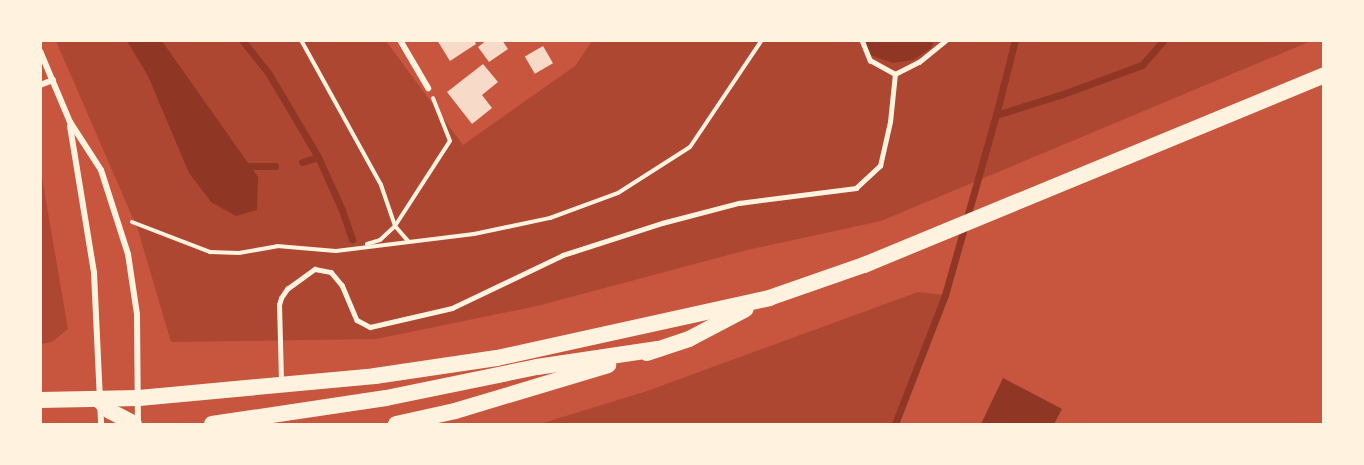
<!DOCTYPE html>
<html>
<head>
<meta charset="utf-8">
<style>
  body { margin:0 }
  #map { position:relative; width:1364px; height:465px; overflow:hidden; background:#c8553d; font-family:"Nunito Sans",sans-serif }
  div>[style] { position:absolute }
  .green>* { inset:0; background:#ae4732 }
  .water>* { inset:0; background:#8f3625 }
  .stream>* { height:7px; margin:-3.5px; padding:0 3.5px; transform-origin:3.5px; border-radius:3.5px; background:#8f3625 }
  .building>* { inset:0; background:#f7dbc8; transform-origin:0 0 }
  .path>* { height:4px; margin:-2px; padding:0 2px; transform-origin:2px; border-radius:2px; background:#fff3e0 }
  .service>* { height:4.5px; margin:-2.25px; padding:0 2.25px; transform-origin:2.25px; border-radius:2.25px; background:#fff3e0 }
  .minor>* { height:6px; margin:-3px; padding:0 3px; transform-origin:3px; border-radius:3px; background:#fff3e0 }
  .trunk>* { height:16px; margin:-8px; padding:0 8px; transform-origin:8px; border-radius:8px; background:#fff3e0 }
  span { translate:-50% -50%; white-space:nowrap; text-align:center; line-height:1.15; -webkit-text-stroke:4.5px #fff3e0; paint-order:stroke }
  .frame { position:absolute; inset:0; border:42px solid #fff3e0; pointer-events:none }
</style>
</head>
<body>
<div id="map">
  <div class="green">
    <div style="clip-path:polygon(56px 41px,386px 41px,463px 145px,575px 66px,592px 41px,1311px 41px,881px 221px,747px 250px,537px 306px,376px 339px,171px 342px,138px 230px)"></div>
    <div style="clip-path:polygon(40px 166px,68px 329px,52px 342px,41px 344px)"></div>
    <div style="clip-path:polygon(918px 292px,945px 295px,897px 424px,540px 424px,647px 391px)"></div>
  </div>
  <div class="water">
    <div style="clip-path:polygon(127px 41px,162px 41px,258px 177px,257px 210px,236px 216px,211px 202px,189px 173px,148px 76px)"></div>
    <div style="clip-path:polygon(866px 41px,934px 41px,931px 48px,913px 60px,893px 63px,870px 55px)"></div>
    <div style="clip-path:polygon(1003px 378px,1062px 409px,1054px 424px,981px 424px)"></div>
  </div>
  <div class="stream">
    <div style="left:242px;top:40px;width:43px;rotate:51.5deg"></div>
    <div style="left:269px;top:74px;width:96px;rotate:59.4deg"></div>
    <div style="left:318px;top:157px;width:58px;rotate:65.6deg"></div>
    <div style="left:342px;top:210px;width:31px;rotate:71deg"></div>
    <div style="left:996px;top:115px;width:77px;rotate:-75.8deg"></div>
    <div style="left:302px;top:162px;width:17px;rotate:-17deg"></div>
    <div style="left:250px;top:166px;width:25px"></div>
    <div style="left:895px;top:424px;width:138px;rotate:-68.8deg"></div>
    <div style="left:945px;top:295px;width:187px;rotate:-74.2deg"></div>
    <div style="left:996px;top:115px;width:67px;rotate:-17.4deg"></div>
    <div style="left:1060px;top:95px;width:87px;rotate:-20.1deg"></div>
    <div style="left:1142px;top:65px;width:33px;rotate:-49deg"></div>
  </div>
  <div class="building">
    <div style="clip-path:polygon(437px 40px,474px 40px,476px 44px,450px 61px)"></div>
    <div style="clip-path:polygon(487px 40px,502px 40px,508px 49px,489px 62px,478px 47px)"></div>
    <div style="left:543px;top:46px;width:20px;height:21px;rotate:60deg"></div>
    <div style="clip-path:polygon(483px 64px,498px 82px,482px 95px,492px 108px,472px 124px,447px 92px)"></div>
  </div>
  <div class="path">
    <div style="left:301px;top:40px;width:166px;rotate:61.1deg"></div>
    <div style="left:381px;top:185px;width:43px;rotate:71.1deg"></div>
    <div style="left:395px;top:226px;width:20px;rotate:49deg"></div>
    <div style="left:132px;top:222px;width:84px;rotate:21deg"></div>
    <div style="left:210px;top:252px;width:29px;rotate:2deg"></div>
    <div style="left:239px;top:253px;width:39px;rotate:-10deg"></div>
    <div style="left:277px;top:246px;width:59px;rotate:4.8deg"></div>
    <div style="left:336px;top:251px;width:139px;rotate:-7deg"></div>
    <div style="left:474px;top:234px;width:78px;rotate:-11.9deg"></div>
    <div style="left:550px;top:218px;width:72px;rotate:-20.2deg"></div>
    <div style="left:618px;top:193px;width:85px;rotate:-32.6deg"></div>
    <div style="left:690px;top:147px;width:129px;rotate:-56.1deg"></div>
    <div style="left:367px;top:244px;width:14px;rotate:-17deg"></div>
    <div style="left:380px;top:240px;width:21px;rotate:-43deg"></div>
    <div style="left:395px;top:226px;width:101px;rotate:-57.1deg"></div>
    <div style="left:450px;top:141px;width:46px;rotate:-111.6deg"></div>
  </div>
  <div class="service">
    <div style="left:862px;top:40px;width:22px;rotate:68deg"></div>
    <div style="left:870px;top:60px;width:29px;rotate:29deg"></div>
    <div style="left:895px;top:74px;width:27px;rotate:-27deg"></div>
    <div style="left:919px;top:62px;width:35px;rotate:-39deg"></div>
    <div style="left:281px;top:380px;width:75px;rotate:-91.5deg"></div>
    <div style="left:279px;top:305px;width:7px;rotate:-74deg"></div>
    <div style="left:281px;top:298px;width:11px;rotate:-56deg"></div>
    <div style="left:287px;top:289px;width:34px;rotate:-36deg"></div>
    <div style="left:315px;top:269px;width:16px;rotate:11deg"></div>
    <div style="left:331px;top:272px;width:17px;rotate:50deg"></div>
    <div style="left:342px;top:285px;width:38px;rotate:67deg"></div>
    <div style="left:357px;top:320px;width:15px;rotate:28deg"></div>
    <div style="left:370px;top:327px;width:84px;rotate:-13deg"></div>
    <div style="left:452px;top:308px;width:123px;rotate:-25.5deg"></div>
    <div style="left:563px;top:255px;width:104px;rotate:-17.9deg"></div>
    <div style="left:662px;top:223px;width:80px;rotate:-14.6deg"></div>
    <div style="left:739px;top:203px;width:118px;rotate:-7.3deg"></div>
    <div style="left:856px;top:188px;width:33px;rotate:-43deg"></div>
    <div style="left:880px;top:166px;width:45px;rotate:-77.2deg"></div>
    <div style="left:890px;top:122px;width:48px;rotate:-84.1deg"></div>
  </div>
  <div class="minor">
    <div style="left:400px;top:40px;width:56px;rotate:59.7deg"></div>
    <div style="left:40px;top:51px;width:77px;rotate:67.1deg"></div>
    <div style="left:70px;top:122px;width:57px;rotate:57.1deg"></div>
    <div style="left:101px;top:170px;width:88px;rotate:72.2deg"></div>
    <div style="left:128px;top:254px;width:61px;rotate:81.5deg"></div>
    <div style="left:137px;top:314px;width:109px;rotate:89.5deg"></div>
    <div style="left:40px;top:85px;width:14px;rotate:-21deg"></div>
    <div style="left:70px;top:126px;width:149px;rotate:80.7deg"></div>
    <div style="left:94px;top:273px;width:151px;rotate:87.3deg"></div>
  </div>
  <div class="trunk">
    <div style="left:647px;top:353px;width:44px;rotate:-18.4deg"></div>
    <div style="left:689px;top:339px;width:64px;rotate:-27.8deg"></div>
    <div style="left:98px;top:399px;width:17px;rotate:45deg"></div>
    <div style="left:110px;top:411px;width:27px;rotate:28deg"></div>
    <div style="left:40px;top:400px;width:99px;rotate:-1.2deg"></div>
    <div style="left:139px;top:398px;width:237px;rotate:-5.3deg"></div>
    <div style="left:375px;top:376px;width:123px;rotate:-8.4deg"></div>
    <div style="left:497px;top:358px;width:279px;rotate:-12.4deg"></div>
    <div style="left:769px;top:298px;width:101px;rotate:-19.2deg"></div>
    <div style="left:864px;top:265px;width:498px;rotate:-22.4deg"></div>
    <div style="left:212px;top:424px;width:176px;rotate:-8.5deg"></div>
    <div style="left:386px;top:398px;width:154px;rotate:-11.6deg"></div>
    <div style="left:537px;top:367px;width:122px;rotate:-8.5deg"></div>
    <div style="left:396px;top:424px;width:60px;rotate:-12.4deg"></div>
    <div style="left:455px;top:411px;width:160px;rotate:-16.7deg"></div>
  </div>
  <div class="frame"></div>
</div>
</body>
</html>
